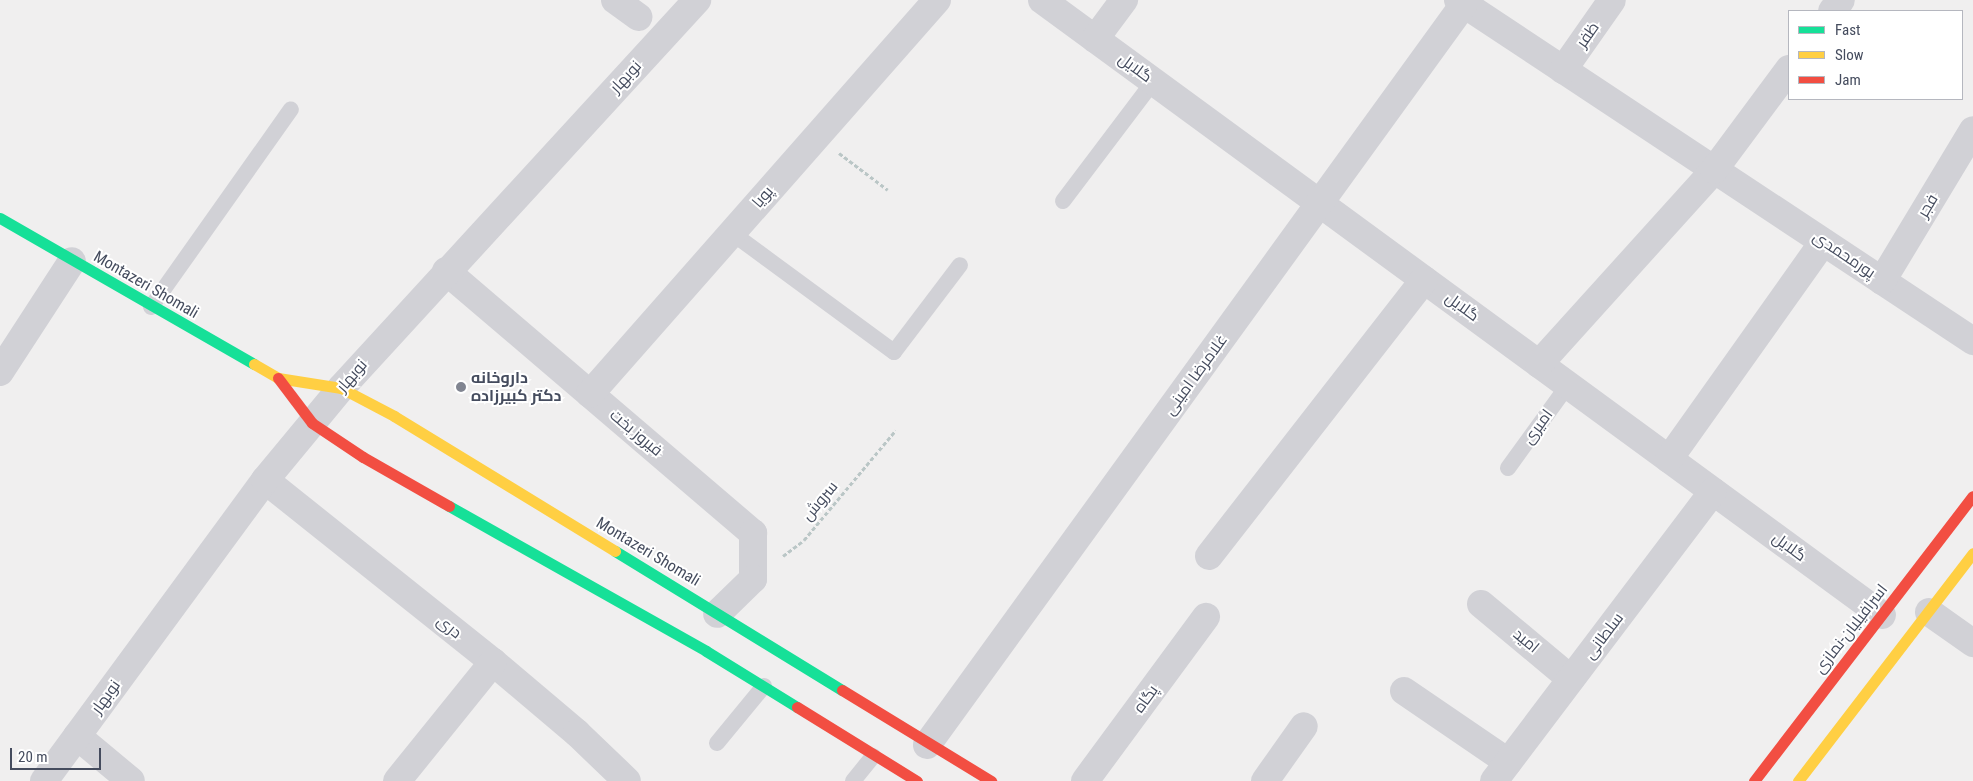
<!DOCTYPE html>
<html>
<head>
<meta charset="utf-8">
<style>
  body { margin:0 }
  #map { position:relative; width:1973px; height:781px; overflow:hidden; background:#f0efef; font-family:"Roboto Condensed",Cairo,sans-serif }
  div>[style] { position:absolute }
  .path>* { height:3px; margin-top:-1.5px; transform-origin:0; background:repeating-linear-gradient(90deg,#bac6c6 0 4px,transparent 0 6.5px) }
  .lane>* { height:16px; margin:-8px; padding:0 8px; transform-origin:8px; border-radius:8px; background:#d1d1d6 }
  .street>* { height:28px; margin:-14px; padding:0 14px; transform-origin:14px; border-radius:14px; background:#d1d1d6 }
  .fast>* { height:11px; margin:-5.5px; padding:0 5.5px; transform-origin:5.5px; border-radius:5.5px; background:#16e098 }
  .slow>* { height:11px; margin:-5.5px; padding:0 5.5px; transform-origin:5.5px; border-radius:5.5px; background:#ffcf43 }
  .jam>* { height:11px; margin:-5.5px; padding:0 5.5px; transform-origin:5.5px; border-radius:5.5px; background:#f24e42 }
  .dots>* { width:14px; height:14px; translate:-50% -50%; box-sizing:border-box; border:2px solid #fff; border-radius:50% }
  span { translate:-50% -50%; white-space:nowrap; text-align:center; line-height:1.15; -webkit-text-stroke:4px #fff; paint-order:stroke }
  .street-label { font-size:16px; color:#454c5e }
  .poi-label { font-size:16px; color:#454c5e; font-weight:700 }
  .left { translate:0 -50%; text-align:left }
  .legend { position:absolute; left:1788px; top:10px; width:175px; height:90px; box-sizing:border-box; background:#fff; border:1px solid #b5b7bf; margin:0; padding:6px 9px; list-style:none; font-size:15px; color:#454c5e }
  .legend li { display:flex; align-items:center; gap:10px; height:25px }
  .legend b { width:25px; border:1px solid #b5b7bf }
  .scale { position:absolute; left:10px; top:748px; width:91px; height:22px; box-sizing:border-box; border:2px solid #454c5e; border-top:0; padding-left:6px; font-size:15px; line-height:18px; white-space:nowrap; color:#454c5e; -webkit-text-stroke:4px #fff; paint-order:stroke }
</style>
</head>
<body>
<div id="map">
  <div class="path">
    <div style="left:839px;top:153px;width:61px;rotate:37.1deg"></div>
    <div style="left:783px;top:556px;width:26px;rotate:-37deg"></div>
    <div style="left:804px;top:540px;width:143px;rotate:-50.1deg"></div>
  </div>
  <div class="lane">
    <div style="left:1063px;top:201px;width:149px;rotate:-52.9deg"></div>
    <div style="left:732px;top:233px;width:201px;rotate:36.3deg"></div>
    <div style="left:894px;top:352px;width:109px;rotate:-52.8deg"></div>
    <div style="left:151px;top:307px;width:242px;rotate:-54.7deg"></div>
    <div style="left:1508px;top:468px;width:102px;rotate:-54.1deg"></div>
    <div style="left:717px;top:743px;width:74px;rotate:-50.5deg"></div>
    <div style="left:853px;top:781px;width:32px;rotate:-51deg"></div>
  </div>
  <div class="street">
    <div style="left:615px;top:0;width:29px;rotate:36deg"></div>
    <div style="left:1042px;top:0;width:1041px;rotate:36.21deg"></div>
    <div style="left:1458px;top:0;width:618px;rotate:33.51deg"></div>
    <div style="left:1832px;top:11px;width:14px;rotate:-51deg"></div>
    <div style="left:1095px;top:39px;width:49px;rotate:-53.4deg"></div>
    <div style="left:1563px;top:70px;width:85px;rotate:-55deg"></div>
    <div style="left:446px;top:271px;width:404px;rotate:40.5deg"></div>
    <div style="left:753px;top:533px;width:46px;rotate:90deg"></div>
    <div style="left:753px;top:579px;width:50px;rotate:135.8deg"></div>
    <div style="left:1882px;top:281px;width:176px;rotate:-58.9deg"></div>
    <div style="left:1539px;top:364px;width:261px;rotate:-47.9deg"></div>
    <div style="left:1714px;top:170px;width:126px;rotate:-53.4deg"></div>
    <div style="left:0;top:372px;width:132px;rotate:-57deg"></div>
    <div style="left:590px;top:394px;width:525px;rotate:-48.63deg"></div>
    <div style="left:1669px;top:459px;width:266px;rotate:-54.6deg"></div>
    <div style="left:265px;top:480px;width:292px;rotate:38.6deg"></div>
    <div style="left:493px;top:662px;width:110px;rotate:40.2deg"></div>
    <div style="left:577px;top:733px;width:69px;rotate:43.8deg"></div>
    <div style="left:1209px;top:556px;width:350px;rotate:-52.1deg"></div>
    <div style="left:1481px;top:604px;width:117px;rotate:39.8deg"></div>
    <div style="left:1929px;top:612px;width:54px;rotate:35.2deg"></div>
    <div style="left:1404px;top:691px;width:126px;rotate:34.3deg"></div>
    <div style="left:77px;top:736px;width:70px;rotate:39.8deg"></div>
    <div style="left:927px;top:745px;width:915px;rotate:-54.07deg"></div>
    <div style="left:44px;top:781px;width:373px;rotate:-53.7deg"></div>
    <div style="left:265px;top:480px;width:119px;rotate:-50.4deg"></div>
    <div style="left:341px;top:388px;width:527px;rotate:-47.46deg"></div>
    <div style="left:397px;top:781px;width:153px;rotate:-51.1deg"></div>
    <div style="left:1085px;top:781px;width:204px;rotate:-53.6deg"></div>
    <div style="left:1265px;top:781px;width:67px;rotate:-54.7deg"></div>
    <div style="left:1494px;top:781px;width:363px;rotate:-52.9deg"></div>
  </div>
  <div class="fast">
    <div style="left:0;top:218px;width:293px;rotate:29.9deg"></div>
    <div style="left:449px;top:506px;width:295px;rotate:29.4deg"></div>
    <div style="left:706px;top:651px;width:107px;rotate:31.6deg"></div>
    <div style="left:615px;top:551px;width:266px;rotate:31.5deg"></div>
  </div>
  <div class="slow">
    <div style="left:254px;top:364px;width:28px;rotate:30deg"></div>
    <div style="left:278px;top:378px;width:64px;rotate:9deg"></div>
    <div style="left:341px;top:388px;width:60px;rotate:27.8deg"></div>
    <div style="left:394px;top:416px;width:259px;rotate:31.4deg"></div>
    <div style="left:1798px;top:781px;width:287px;rotate:-52.5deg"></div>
  </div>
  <div class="jam">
    <div style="left:278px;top:378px;width:56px;rotate:52.9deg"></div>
    <div style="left:312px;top:423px;width:61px;rotate:33.7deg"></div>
    <div style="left:363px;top:457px;width:99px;rotate:29.7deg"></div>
    <div style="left:842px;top:690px;width:175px;rotate:31.4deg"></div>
    <div style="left:797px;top:707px;width:141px;rotate:31.7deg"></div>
    <div style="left:1754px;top:781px;width:359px;rotate:-52.5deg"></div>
  </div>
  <div class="dots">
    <div style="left:461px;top:387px;background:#818591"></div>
  </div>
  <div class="street-label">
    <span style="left:1588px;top:35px;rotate:-55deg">ظفر</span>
    <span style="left:1135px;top:68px;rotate:36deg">گلایل</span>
    <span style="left:626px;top:77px;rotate:-47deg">نوبهار</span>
    <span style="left:763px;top:197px;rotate:-49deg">پویا</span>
    <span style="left:1928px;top:206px;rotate:-59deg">فجر</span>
    <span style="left:1844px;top:255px;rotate:34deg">پورمحمدی</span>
    <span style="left:146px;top:285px;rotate:30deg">Montazeri Shomali</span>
    <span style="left:1462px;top:307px;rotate:36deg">گلایل</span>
    <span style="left:1196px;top:375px;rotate:-54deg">غلامرضا امینی</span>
    <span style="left:352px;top:376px;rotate:-49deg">نوبهار</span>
    <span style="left:1538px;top:427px;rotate:-54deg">امیری</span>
    <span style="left:636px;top:433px;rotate:40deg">فیروز بخت</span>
    <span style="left:820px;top:501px;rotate:-50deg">سروش</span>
    <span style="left:1789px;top:547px;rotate:36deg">گلایل</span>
    <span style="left:648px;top:552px;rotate:31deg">Montazeri Shomali</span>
    <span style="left:449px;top:627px;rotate:39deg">دری</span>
    <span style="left:1851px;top:629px;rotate:-52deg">اسرافیلیان-نمازی</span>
    <span style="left:1604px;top:636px;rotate:-53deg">سلطانی</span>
    <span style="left:1526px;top:641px;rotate:40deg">امید</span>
    <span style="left:106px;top:697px;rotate:-54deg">نوبهار</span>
    <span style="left:1146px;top:699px;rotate:-54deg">پگاه</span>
  </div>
  <div class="poi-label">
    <span class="left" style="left:471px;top:387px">داروخانه<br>دکتر کبیرزاده</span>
  </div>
  <ul class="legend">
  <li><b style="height:6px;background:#16e098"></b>Fast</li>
  <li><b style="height:6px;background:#ffcf43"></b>Slow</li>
  <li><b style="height:6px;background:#f24e42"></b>Jam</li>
  </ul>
  <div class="scale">20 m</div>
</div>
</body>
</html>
